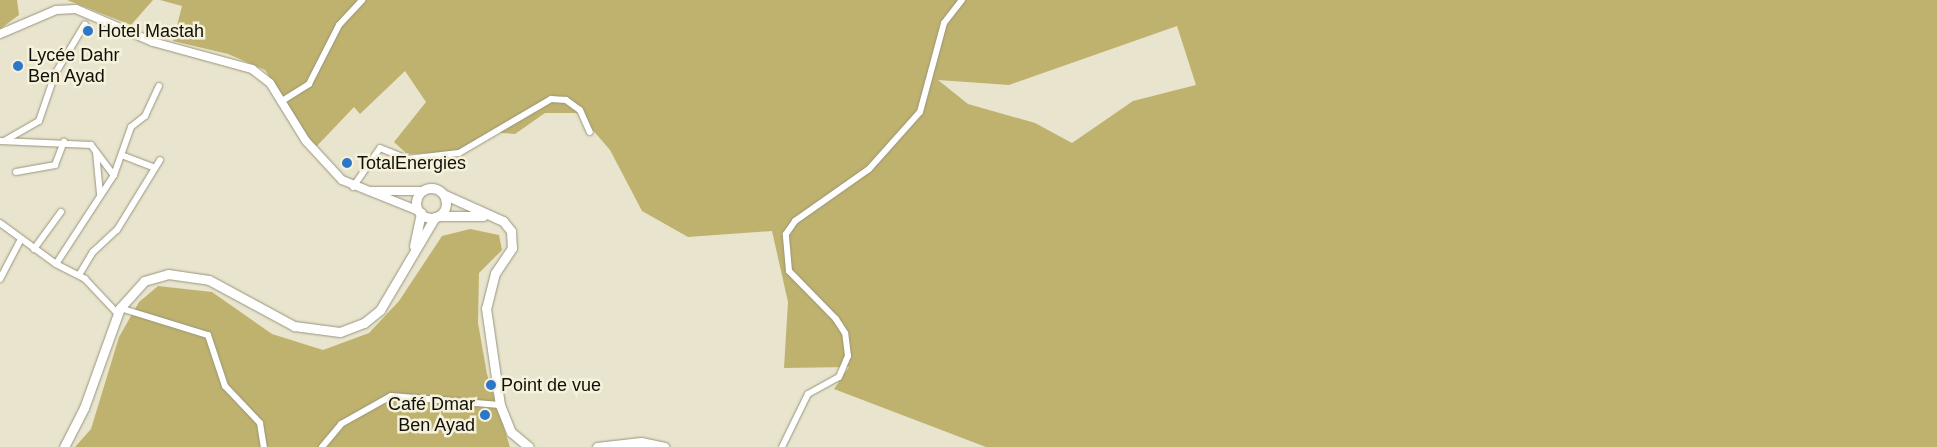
<!DOCTYPE html>
<html>
<head>
<meta charset="utf-8">
<style>
  body { margin:0 }
  #map { position:relative; width:1937px; height:447px; overflow:hidden; background:#e8e4cd; font-family:Helvetica,sans-serif }
  div>[style] { position:absolute }
  .green>* { inset:0; background:#bfb26e }
  .roads { filter:drop-shadow(0 0 1px #98947e) drop-shadow(0 0 1px #98947e) }
  .minor>* { height:6px; margin:-3px; padding:0 3px; transform-origin:3px; border-radius:3px; background:#fff }
  .tertiary>* { height:8px; margin:-4px; padding:0 4px; transform-origin:4px; border-radius:4px; background:#fff }
  .secondary>* { height:9px; margin:-4.5px; padding:0 4.5px; transform-origin:4.5px; border-radius:4.5px; background:#fff }
  .secondary>.ring { margin:-4.5px; padding:0; box-sizing:content-box; background:none; border:9px solid #fff; border-radius:50% }
  .dots>* { width:14px; height:14px; translate:-50% -50%; box-sizing:border-box; border:2px solid #f5f1da; border-radius:50% }
  span { translate:-50% -50%; white-space:nowrap; text-align:center; line-height:1.15; -webkit-text-stroke:5px #f5f1da; paint-order:stroke }
  .poi-label { font-size:18px; color:#111008 }
  .left { translate:0 -50%; text-align:left }
  .right { translate:-100% -50%; text-align:right }
</style>
</head>
<body>
<div id="map">
  <div class="green">
    <div style="clip-path:polygon(0 0,17px 0,19px 15px,0 29px)"></div>
    <div style="clip-path:polygon(67px 0,153px 0,131px 25px)"></div>
    <div style="clip-path:polygon(evenodd,160px 0,1937px 0,1937px 447px,986px 447px,834px 389px,849px 367px,784px 368px,788px 302px,772px 231px,688px 237px,642px 211px,610px 150px,578px 113px,545px 113px,515px 134px,489px 132px,458px 152px,407px 154px,394px 142px,426px 102px,405px 71px,360px 114px,354px 107px,315px 148px,265px 70px,228px 54px,173px 41px,182px 6px,160px 0,1177px 26px,1196px 85px,1133px 101px,1072px 143px,1035px 123px,968px 104px,938px 80px,1009px 85px,1177px 26px)"></div>
    <div style="clip-path:polygon(470px 229px,499px 235px,502px 250px,479px 273px,478px 323px,487px 374px,510px 447px,75px 447px,91px 429px,119px 337px,139px 302px,158px 286px,212px 292px,272px 334px,323px 350px,369px 333px,399px 301px,442px 236px)"></div>
  </div>
  <div class="roads">
    <div class="minor">
      <div style="left:282px;top:101px;width:32px;rotate:-32deg"></div>
      <div style="left:309px;top:84px;width:66px;rotate:-63deg"></div>
      <div style="left:339px;top:25px;width:34px;rotate:-47deg"></div>
      <div style="left:0;top:141px;width:91px;rotate:2.5deg"></div>
      <div style="left:91px;top:145px;width:38px;rotate:53deg"></div>
      <div style="left:114px;top:175px;width:51px;rotate:-70.5deg"></div>
      <div style="left:131px;top:127px;width:18px;rotate:-38deg"></div>
      <div style="left:145px;top:116px;width:33px;rotate:-65deg"></div>
      <div style="left:4px;top:141px;width:40px;rotate:-29.7deg"></div>
      <div style="left:39px;top:121px;width:50px;rotate:-71.2deg"></div>
      <div style="left:55px;top:74px;width:58px;rotate:-59deg"></div>
      <div style="left:96px;top:152px;width:42px;rotate:84.6deg"></div>
      <div style="left:124px;top:156px;width:31px;rotate:21deg"></div>
      <div style="left:16px;top:172px;width:40px;rotate:-10deg"></div>
      <div style="left:55px;top:165px;width:25px;rotate:-69deg"></div>
      <div style="left:353px;top:187px;width:47px;rotate:-55.3deg"></div>
      <div style="left:380px;top:148px;width:29px;rotate:22deg"></div>
      <div style="left:407px;top:159px;width:52px;rotate:-6.6deg"></div>
      <div style="left:459px;top:153px;width:107px;rotate:-30.4deg"></div>
      <div style="left:551px;top:99px;width:15px;rotate:4deg"></div>
      <div style="left:566px;top:100px;width:17px;rotate:36deg"></div>
      <div style="left:580px;top:110px;width:24px;rotate:66deg"></div>
      <div style="left:0;top:223px;width:69px;rotate:36.2deg"></div>
      <div style="left:56px;top:264px;width:33px;rotate:27deg"></div>
      <div style="left:85px;top:279px;width:48px;rotate:46.7deg"></div>
      <div style="left:34px;top:249px;width:46px;rotate:-53.9deg"></div>
      <div style="left:56px;top:264px;width:106px;rotate:-56.9deg"></div>
      <div style="left:79px;top:275px;width:27px;rotate:-59deg"></div>
      <div style="left:93px;top:252px;width:33px;rotate:-43deg"></div>
      <div style="left:117px;top:230px;width:82px;rotate:-58.4deg"></div>
      <div style="left:0;top:279px;width:45px;rotate:-62.3deg"></div>
      <div style="left:120px;top:308px;width:92px;rotate:17.1deg"></div>
      <div style="left:208px;top:335px;width:54px;rotate:71.6deg"></div>
      <div style="left:225px;top:386px;width:51px;rotate:46.6deg"></div>
      <div style="left:260px;top:423px;width:24px;rotate:81deg"></div>
      <div style="left:322px;top:447px;width:30px;rotate:-50deg"></div>
      <div style="left:341px;top:424px;width:57px;rotate:-29.2deg"></div>
      <div style="left:391px;top:396px;width:109px;rotate:4.7deg"></div>
      <div style="left:782px;top:447px;width:59px;rotate:-63.9deg"></div>
      <div style="left:808px;top:394px;width:35px;rotate:-29deg"></div>
      <div style="left:839px;top:377px;width:23px;rotate:-67deg"></div>
      <div style="left:848px;top:356px;width:23px;rotate:-97deg"></div>
      <div style="left:845px;top:333px;width:17px;rotate:-123deg"></div>
      <div style="left:836px;top:319px;width:67px;rotate:-134.4deg"></div>
      <div style="left:789px;top:271px;width:37px;rotate:-95deg"></div>
      <div style="left:786px;top:234px;width:16px;rotate:-55deg"></div>
      <div style="left:795px;top:221px;width:90px;rotate:-35.1deg"></div>
      <div style="left:869px;top:169px;width:76px;rotate:-48.2deg"></div>
      <div style="left:920px;top:112px;width:92px;rotate:-74.9deg"></div>
      <div style="left:944px;top:23px;width:29px;rotate:-52deg"></div>
    </div>
    <div class="tertiary">
      <div style="left:0;top:34px;width:61px;rotate:-23.2deg"></div>
      <div style="left:56px;top:10px;width:20px;rotate:-3deg"></div>
      <div style="left:76px;top:9px;width:84px;rotate:23.2deg"></div>
      <div style="left:153px;top:42px;width:103px;rotate:15.3deg"></div>
      <div style="left:252px;top:69px;width:23px;rotate:38deg"></div>
      <div style="left:270px;top:83px;width:68px;rotate:58.2deg"></div>
      <div style="left:306px;top:141px;width:53px;rotate:47.3deg"></div>
      <div style="left:342px;top:180px;width:83px;rotate:21.9deg"></div>
      <div style="left:370px;top:191px;width:52px"></div>
    </div>
    <div class="secondary">
      <div class="ring" style="left:416px;top:188px;width:21px;height:21px"></div>
      <div style="left:443px;top:194px;width:66px;rotate:24.2deg"></div>
      <div style="left:503px;top:221px;width:13px;rotate:51deg"></div>
      <div style="left:511px;top:231px;width:17px;rotate:87deg"></div>
      <div style="left:512px;top:248px;width:30px;rotate:124deg"></div>
      <div style="left:495px;top:273px;width:36px;rotate:104deg"></div>
      <div style="left:486px;top:308px;width:98px;rotate:81.8deg"></div>
      <div style="left:500px;top:405px;width:29px;rotate:68deg"></div>
      <div style="left:511px;top:432px;width:23px;rotate:40deg"></div>
      <div style="left:438px;top:216px;width:45px"></div>
      <div style="left:414px;top:246px;width:34px;rotate:-78deg"></div>
      <div style="left:64px;top:447px;width:44px;rotate:-62.9deg"></div>
      <div style="left:84px;top:408px;width:106px;rotate:-70.2deg"></div>
      <div style="left:120px;top:308px;width:36px;rotate:-48deg"></div>
      <div style="left:144px;top:281px;width:25px;rotate:-16deg"></div>
      <div style="left:168px;top:274px;width:41px;rotate:8.3deg"></div>
      <div style="left:209px;top:280px;width:97px;rotate:28.4deg"></div>
      <div style="left:294px;top:326px;width:46px;rotate:7.4deg"></div>
      <div style="left:340px;top:332px;width:26px;rotate:-21deg"></div>
      <div style="left:364px;top:323px;width:21px;rotate:-39deg"></div>
      <div style="left:380px;top:310px;width:108px;rotate:-59.4deg"></div>
      <div style="left:597px;top:447px;width:44px;rotate:-6.5deg"></div>
      <div style="left:641px;top:442px;width:24px;rotate:12deg"></div>
    </div>
  </div>
  <div class="dots">
    <div style="left:88px;top:31px;background:#2c77c7"></div>
    <div style="left:18px;top:66px;background:#2c77c7"></div>
    <div style="left:347px;top:163px;background:#2c77c7"></div>
    <div style="left:491px;top:385px;background:#2c77c7"></div>
    <div style="left:485px;top:415px;background:#2c77c7"></div>
  </div>
  <div class="poi-label">
    <span class="left" style="left:98px;top:31px">Hotel Mastah</span>
    <span class="left" style="left:28px;top:66px">Lycée Dahr<br>Ben Ayad</span>
    <span class="left" style="left:357px;top:163px">TotalEnergies</span>
    <span class="left" style="left:501px;top:385px">Point de vue</span>
    <span class="right" style="left:475px;top:415px">Café Dmar<br>Ben Ayad</span>
  </div>
</div>
</body>
</html>
